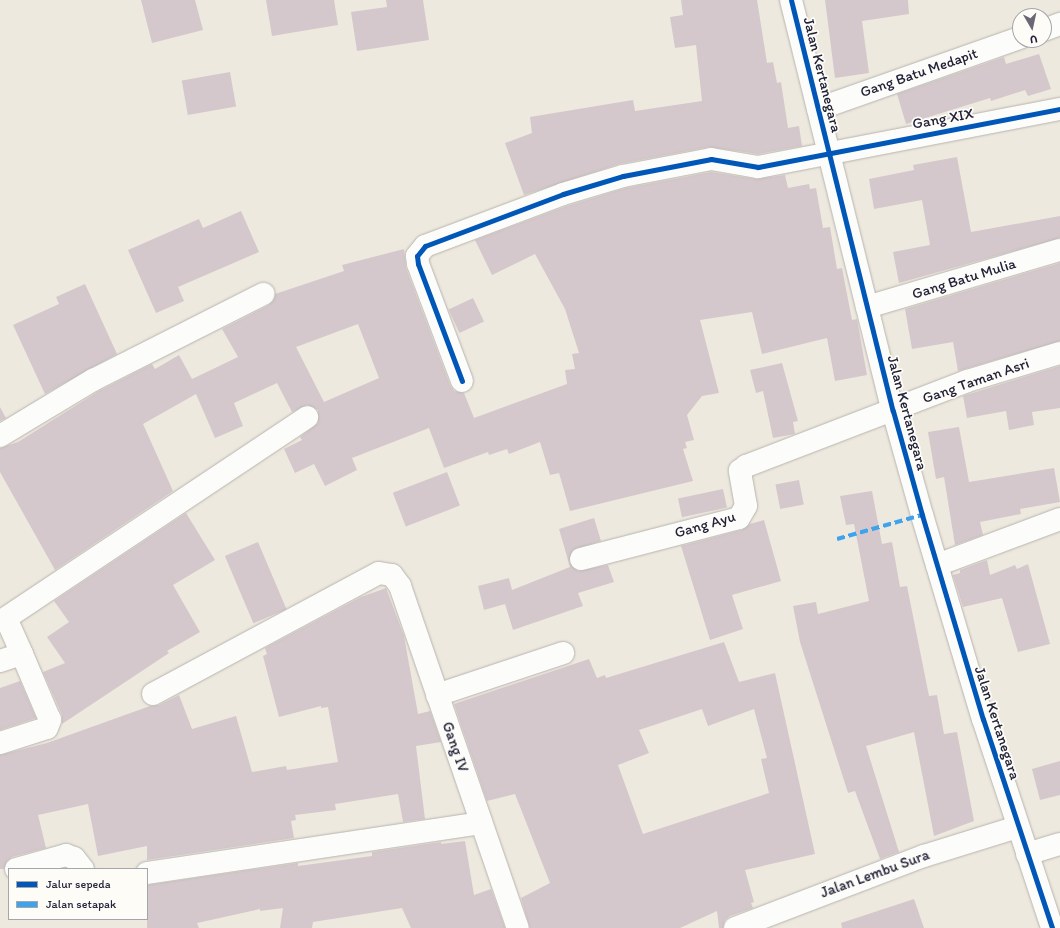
<!DOCTYPE html>
<html>
<head>
<meta charset="utf-8">
<style>
  body { margin:0 }
  #map { position:relative; width:1060px; height:928px; overflow:hidden; background:#eee9de; font-family:Itim,sans-serif }
  div>[style] { position:absolute }
  .building>* { inset:0; background:#d4c8cc; transform-origin:0 0 }
  .roads { filter:drop-shadow(0 0 1px #b7b4af) drop-shadow(0 0 1px #b7b4af) }
  .minor>* { height:22px; margin:-11px; padding:0 11px; transform-origin:11px; border-radius:11px; background:#fcfcfa }
  .quiet>* { height:4px; margin-top:-2px; transform-origin:0; background:repeating-linear-gradient(90deg,#3ea2ec 0 8px,transparent 0 12px) }
  .cycleway>* { height:5px; margin:-2.5px; padding:0 2.5px; transform-origin:2.5px; border-radius:2.5px; background:#0057b8 }
  span { translate:-50% -50%; white-space:nowrap; text-align:center; line-height:1.15; -webkit-text-stroke:3.5px #fdfcf7; paint-order:stroke }
  .street-label { font-size:15px; color:#22223b }
  .legend { position:absolute; left:8px; top:868px; width:140px; height:52px; box-sizing:border-box; background:#fdfcf7; border:1px solid #a5a5ac; margin:0; padding:5px 7px; list-style:none; font-size:12px; color:#22223b }
  .legend li { display:flex; align-items:center; gap:8px; height:20px }
  .legend b { width:20px; border:1px solid #a5a5ac }
  .north { position:absolute; left:1012px; top:8px; width:40px; height:40px; box-sizing:border-box; background:#fdfcf7; border:1px solid #a5a5ac; border-radius:50%; rotate:171deg; font-size:11px; font-weight:700; line-height:16px; text-align:center; color:#22223b }
  .north::after { content:''; display:block; margin:auto; width:14px; height:18px; background:#696874; clip-path:polygon(50% 0,100% 100%,50% 72%,0 100%) }
</style>
</head>
<body>
<div id="map">
  <div class="building">
    <div style="clip-path:polygon(141px 0,195px 0,203px 30px,152px 43px)"></div>
    <div style="clip-path:polygon(266px 0,334px 0,338px 25px,272px 36px)"></div>
    <div style="clip-path:polygon(386px 0,423px 0,429px 40px,357px 51px,351px 12px,387px 7px)"></div>
    <div style="clip-path:polygon(681px 0,757px 0,767px 63px,773px 62px,777px 83px,781px 82px,788px 128px,799px 126px,802px 146px,758px 154px,709px 147px,619px 164px,524px 195px,505px 143px,532px 133px,530px 117px,633px 100px,635px 111px,702px 101px,696px 45px,675px 48px,670px 17px,683px 15px)"></div>
    <div style="clip-path:polygon(825px 0,908px 0,909px 14px,862px 21px,869px 73px,835px 78px)"></div>
    <div style="clip-path:polygon(1039px 54px,1051px 89px,1028px 96px,1025px 90px,991px 101px,990px 98px,906px 124px,897px 94px,1004px 57px,1006px 64px)"></div>
    <div style="left:230px;top:72px;width:35px;height:49px;rotate:80deg"></div>
    <div style="clip-path:polygon(957px 157px,971px 232px,1060px 216px,1060px 238px,899px 283px,893px 252px,930px 245px,922px 200px,874px 209px,869px 179px,914px 170px,913px 165px)"></div>
    <div style="clip-path:polygon(evenodd,711px 172px,756px 179px,785px 175px,788px 188px,809px 184px,810px 189px,816px 188px,823px 228px,830px 227px,837px 269px,842px 268px,852px 320px,857px 319px,867px 375px,835px 381px,827px 338px,762px 354px,752px 312px,700px 320px,719px 393px,702px 396px,687px 415px,694px 440px,685px 442px,687px 448px,683px 449px,693px 481px,570px 511px,559px 473px,550px 475px,540px 442px,509px 454px,507px 449px,489px 455px,488px 452px,444px 468px,429px 428px,352px 458px,357px 470px,325px 486px,314px 464px,295px 473px,284px 449px,302px 440px,300px 437px,318px 423px,318px 410px,307px 405px,292px 412px,277px 383px,234px 403px,243px 426px,215px 438px,196px 394px,143px 424px,173px 491px,55px 570px,0 472px,0 448px,18px 442px,99px 391px,152px 364px,155px 369px,179px 355px,192px 379px,238px 357px,222px 329px,269px 305px,275px 294px,344px 271px,342px 265px,404px 249px,406px 268px,450px 385px,454px 391px,464px 393px,474px 418px,567px 384px,565px 370px,575px 369px,572px 354px,579px 353px,565px 309px,535px 254px,492px 275px,475px 240px,567px 206px,626px 188px,711px 172px,358px 324px,379px 378px,324px 402px,296px 347px,358px 324px)"></div>
    <div style="clip-path:polygon(241px 211px,259px 252px,178px 287px,184px 301px,156px 313px,128px 250px,199px 219px,203px 228px)"></div>
    <div style="clip-path:polygon(1060px 263px,1060px 341px,958px 371px,953px 342px,912px 349px,905px 309px)"></div>
    <div style="clip-path:polygon(85px 284px,117px 354px,45px 394px,13px 325px,59px 304px,56px 297px)"></div>
    <div style="left:473px;top:298px;width:26px;height:27px;rotate:65deg"></div>
    <div style="clip-path:polygon(782px 363px,798px 421px,793px 422px,795px 434px,773px 438px,763px 391px,756px 393px,750px 370px)"></div>
    <div style="clip-path:polygon(1060px 366px,1060px 408px,1032px 412px,1034px 425px,1009px 430px,1006px 411px,967px 418px,963px 396px)"></div>
    <div style="clip-path:polygon(0 407px,6px 418px,0 421px)"></div>
    <div style="clip-path:polygon(959px 427px,969px 482px,1054px 468px,1060px 502px,1020px 509px,1021px 514px,980px 522px,983px 535px,955px 545px,944px 477px,936px 479px,928px 432px)"></div>
    <div style="left:447px;top:472px;width:36px;height:58px;rotate:69deg"></div>
    <div style="left:799px;top:480px;width:25px;height:24px;rotate:79deg"></div>
    <div style="left:723px;top:489px;width:19px;height:46px;rotate:78deg"></div>
    <div style="clip-path:polygon(872px 491px,882px 544px,892px 542px,900px 587px,907px 586px,929px 696px,937px 695px,944px 734px,957px 732px,974px 821px,934px 836px,914px 732px,866px 746px,899px 852px,880px 859px,855px 791px,848px 793px,800px 642px,793px 606px,816px 602px,818px 614px,869px 601px,854px 524px,846px 525px,840px 496px)"></div>
    <div style="clip-path:polygon(186px 513px,215px 560px,173px 585px,200px 632px,167px 651px,169px 653px,62px 724px,62px 715px,43px 672px,65px 663px,47px 637px,69px 622px,54px 601px)"></div>
    <div style="clip-path:polygon(594px 518px,601px 541px,573px 550px,569px 562px,578px 571px,608px 565px,614px 582px,578px 593px,583px 606px,513px 630px,505px 604px,484px 610px,478px 586px,509px 578px,512px 590px,570px 567px,559px 529px)"></div>
    <div style="clip-path:polygon(764px 520px,781px 581px,732px 595px,743px 629px,710px 640px,681px 546px,742px 530px,750px 524px)"></div>
    <div style="left:258px;top:542px;width:73px;height:36px;rotate:67deg"></div>
    <div style="clip-path:polygon(987px 560px,990px 575px,1015px 565px,1017px 569px,1028px 564px,1050px 644px,1018px 652px,1002px 598px,963px 607px,953px 575px,960px 573px,960px 570px)"></div>
    <div style="clip-path:polygon(386px 588px,404px 636px,418px 714px,430px 711px,441px 742px,416px 746px,425px 819px,403px 822px,398px 794px,335px 804px,336px 810px,295px 815px,296px 820px,291px 821px,294px 838px,147px 860px,147px 846px,98px 856px,88px 804px,38px 815px,46px 848px,12px 857px,7px 861px,4px 869px,0 869px,0 755px,47px 743px,150px 706px,159px 705px,179px 695px,192px 729px,236px 716px,252px 772px,286px 766px,287px 770px,338px 762px,328px 707px,321px 708px,321px 706px,279px 717px,263px 656px,267px 654px,265px 648px,361px 597px)"></div>
    <div style="clip-path:polygon(evenodd,724px 642px,739px 682px,775px 673px,815px 854px,745px 870px,754px 902px,751px 903px,753px 908px,730px 916px,725px 920px,723px 928px,719px 928px,717px 911px,680px 928px,530px 928px,521px 898px,550px 883px,515px 794px,487px 801px,454px 704px,589px 659px,597px 678px,605px 675px,606px 678px,724px 642px,702px 709px,708px 726px,754px 709px,767px 758px,761px 759px,769px 793px,643px 834px,618px 765px,649px 753px,639px 730px,702px 709px)"></div>
    <div style="clip-path:polygon(20px 681px,36px 718px,0 730px,0 688px)"></div>
    <div style="clip-path:polygon(1060px 761px,1060px 795px,1040px 800px,1032px 769px)"></div>
    <div style="clip-path:polygon(465px 841px,474px 895px,491px 889px,505px 928px,411px 928px,402px 908px,313px 922px,312px 928px,280px 928px,283px 908px,260px 911px,260px 909px,197px 923px,199px 928px,147px 928px,147px 885px,298px 863px,298px 866px,372px 856px,372px 852px,441px 842px,441px 844px)"></div>
    <div style="clip-path:polygon(914px 899px,924px 928px,842px 928px,841px 923px)"></div>
  </div>
  <div class="roads">
    <div class="minor">
      <div style="left:791px;top:0;width:423px;rotate:76.1deg"></div>
      <div style="left:893px;top:411px;width:108px;rotate:74.4deg"></div>
      <div style="left:922px;top:515px;width:213px;rotate:73.4deg"></div>
      <div style="left:983px;top:719px;width:220px;rotate:71.7deg"></div>
      <div style="left:1044px;top:30px;width:17px;rotate:-21deg"></div>
      <div style="left:818px;top:109px;width:214px;rotate:-19.4deg"></div>
      <div style="left:867px;top:307px;width:201px;rotate:-16.5deg"></div>
      <div style="left:462px;top:381px;width:125px;rotate:-110.6deg"></div>
      <div style="left:418px;top:264px;width:8px;rotate:-97deg"></div>
      <div style="left:417px;top:256px;width:13px;rotate:-51deg"></div>
      <div style="left:425px;top:246px;width:147px;rotate:-20.6deg"></div>
      <div style="left:563px;top:194px;width:63px;rotate:-16.7deg"></div>
      <div style="left:623px;top:176px;width:90px;rotate:-10.9deg"></div>
      <div style="left:711px;top:159px;width:48px;rotate:9.7deg"></div>
      <div style="left:758px;top:167px;width:308px;rotate:-10.9deg"></div>
      <div style="left:0;top:436px;width:109px;rotate:-31.1deg"></div>
      <div style="left:93px;top:380px;width:191px;rotate:-26.8deg"></div>
      <div style="left:581px;top:559px;width:163px;rotate:-14.5deg"></div>
      <div style="left:739px;top:518px;width:14px;rotate:-60deg"></div>
      <div style="left:746px;top:506px;width:36px;rotate:-100deg"></div>
      <div style="left:740px;top:471px;width:8px;rotate:-40deg"></div>
      <div style="left:746px;top:466px;width:237px;rotate:-21deg"></div>
      <div style="left:967px;top:381px;width:97px;rotate:-16.8deg"></div>
      <div style="left:937px;top:565px;width:131px;rotate:-20.5deg"></div>
      <div style="left:0;top:661px;width:23px;rotate:-18deg"></div>
      <div style="left:22px;top:654px;width:39px;rotate:-114deg"></div>
      <div style="left:6px;top:618px;width:362px;rotate:-33.7deg"></div>
      <div style="left:153px;top:694px;width:256px;rotate:-28.2deg"></div>
      <div style="left:379px;top:573px;width:13px;rotate:9deg"></div>
      <div style="left:392px;top:575px;width:14px;rotate:54deg"></div>
      <div style="left:400px;top:586px;width:362px;rotate:71deg"></div>
      <div style="left:437px;top:695px;width:133px;rotate:-18.4deg"></div>
      <div style="left:0;top:743px;width:49px;rotate:-17.7deg"></div>
      <div style="left:47px;top:728px;width:9px;rotate:-69deg"></div>
      <div style="left:50px;top:720px;width:72px;rotate:-113deg"></div>
      <div style="left:1027px;top:854px;width:34px;rotate:-17deg"></div>
      <div style="left:16px;top:869px;width:52px;rotate:-15.6deg"></div>
      <div style="left:66px;top:855px;width:9px;rotate:21deg"></div>
      <div style="left:74px;top:858px;width:14px;rotate:51deg"></div>
      <div style="left:147px;top:873px;width:338px;rotate:-8.5deg"></div>
      <div style="left:735px;top:928px;width:202px;rotate:-20.9deg"></div>
      <div style="left:924px;top:856px;width:97px;rotate:-17.3deg"></div>
    </div>
  </div>
  <div class="quiet">
    <div style="left:837px;top:539px;width:88px;rotate:-15.8deg"></div>
  </div>
  <div class="cycleway">
    <div style="left:791px;top:0;width:423px;rotate:76.1deg"></div>
    <div style="left:893px;top:411px;width:108px;rotate:74.4deg"></div>
    <div style="left:922px;top:515px;width:213px;rotate:73.4deg"></div>
    <div style="left:983px;top:719px;width:220px;rotate:71.7deg"></div>
    <div style="left:462px;top:381px;width:125px;rotate:-110.6deg"></div>
    <div style="left:418px;top:264px;width:8px;rotate:-97deg"></div>
    <div style="left:417px;top:256px;width:13px;rotate:-51deg"></div>
    <div style="left:425px;top:246px;width:147px;rotate:-20.6deg"></div>
    <div style="left:563px;top:194px;width:63px;rotate:-16.7deg"></div>
    <div style="left:623px;top:176px;width:90px;rotate:-10.9deg"></div>
    <div style="left:711px;top:159px;width:48px;rotate:9.7deg"></div>
    <div style="left:758px;top:167px;width:308px;rotate:-10.9deg"></div>
  </div>
  <div class="street-label">
    <span style="left:919px;top:73px;rotate:-19deg">Gang Batu Medapit</span>
    <span style="left:822px;top:75px;rotate:76deg">Jalan Kertanegara</span>
    <span style="left:943px;top:119px;rotate:-10deg">Gang XIX</span>
    <span style="left:964px;top:279px;rotate:-17deg">Gang Batu Mulia</span>
    <span style="left:976px;top:381px;rotate:-19deg">Gang Taman Asri</span>
    <span style="left:907px;top:413px;rotate:75deg">Jalan Kertanegara</span>
    <span style="left:705px;top:525px;rotate:-16deg">Gang Ayu</span>
    <span style="left:997px;top:723px;rotate:72deg">Jalan Kertanegara</span>
    <span style="left:455px;top:747px;rotate:71deg">Gang IV</span>
    <span style="left:875px;top:874px;rotate:-20deg">Jalan Lembu Sura</span>
  </div>
  <ul class="legend">
  <li><b style="height:5px;background:#0057b8"></b>Jalur sepeda</li>
  <li><b style="height:5px;background:#3ea2ec"></b>Jalan setapak</li>
  </ul>
  <div class="north">U</div>
</div>
</body>
</html>
